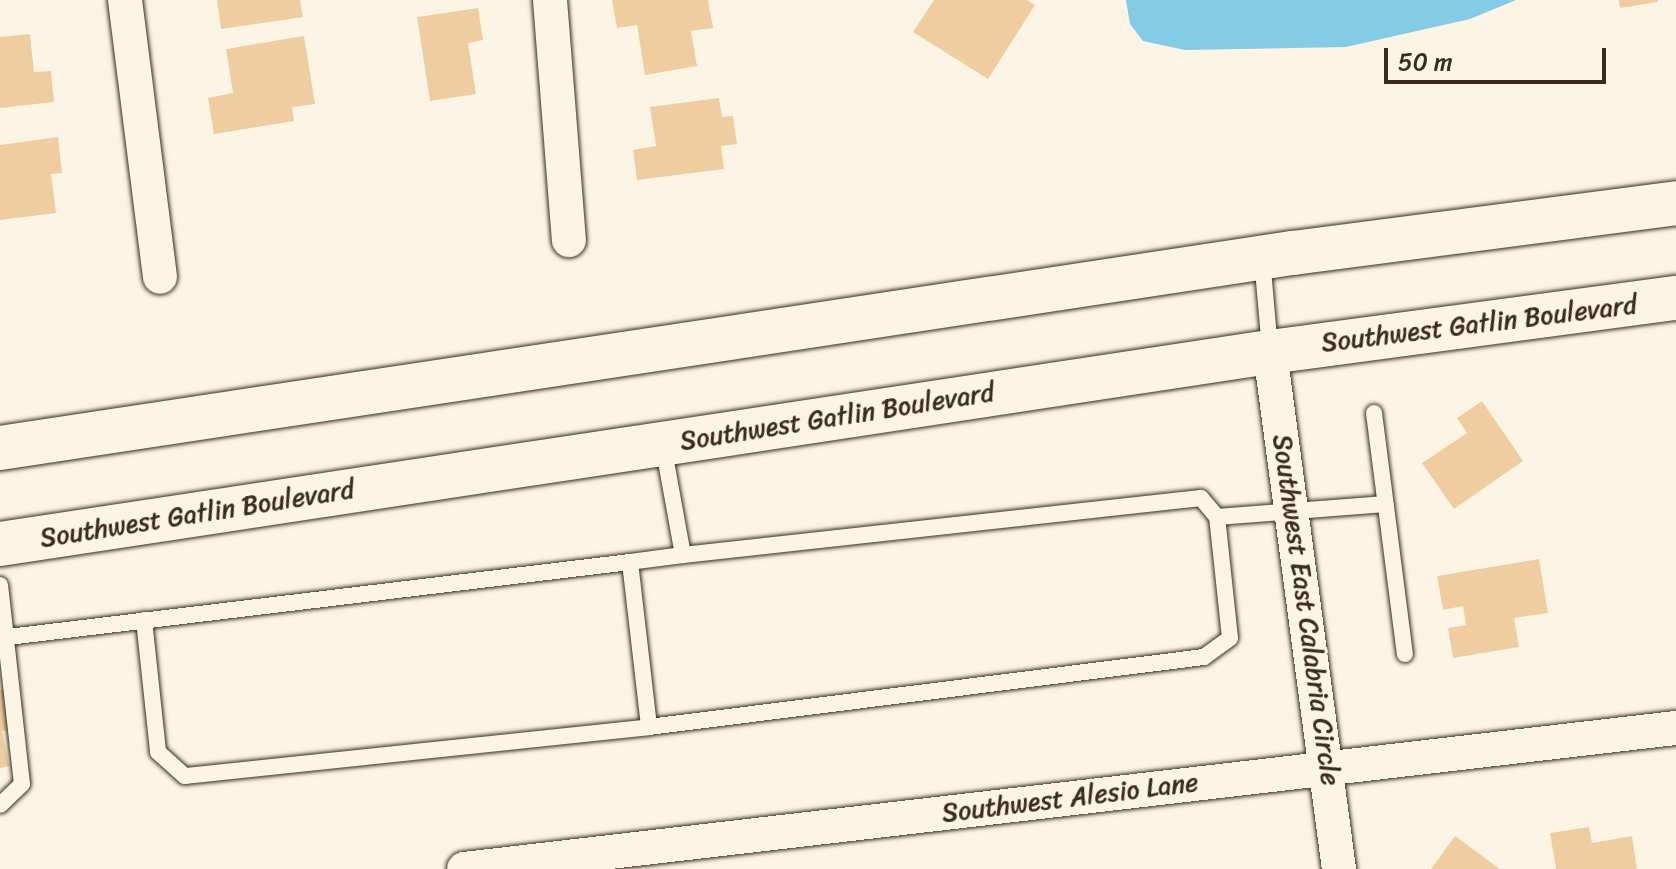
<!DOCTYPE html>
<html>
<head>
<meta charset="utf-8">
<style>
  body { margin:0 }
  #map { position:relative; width:1676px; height:869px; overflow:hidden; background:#fcf5e5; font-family:Sriracha,sans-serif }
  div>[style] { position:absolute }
  .water>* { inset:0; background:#84cbe6 }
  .building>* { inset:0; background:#f0cda1 }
  .roads { filter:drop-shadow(0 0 2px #3b2a1e) drop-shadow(0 0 2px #3b2a1e) }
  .service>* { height:16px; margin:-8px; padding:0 8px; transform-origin:8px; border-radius:8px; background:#fcf5e5 }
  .minor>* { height:34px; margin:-17px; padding:0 17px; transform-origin:17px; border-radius:17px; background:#fcf5e5 }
  .primary>* { height:44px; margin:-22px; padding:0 22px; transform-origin:22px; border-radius:22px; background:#fcf5e5 }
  span { translate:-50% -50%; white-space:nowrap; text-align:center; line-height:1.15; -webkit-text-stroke:6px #fcf5e5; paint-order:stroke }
  .street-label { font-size:26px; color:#3b2a1e }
  .scale { position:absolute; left:1384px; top:48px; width:222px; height:36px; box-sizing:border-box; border:4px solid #3b2a1e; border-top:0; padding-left:10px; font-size:24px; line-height:28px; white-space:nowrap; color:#3b2a1e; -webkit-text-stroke:6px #fcf5e5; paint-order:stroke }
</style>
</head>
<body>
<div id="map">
  <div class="water">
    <div style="clip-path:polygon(1126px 0,1516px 0,1470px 19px,1346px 47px,1185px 50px,1143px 41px,1130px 24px)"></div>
  </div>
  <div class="building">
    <div style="clip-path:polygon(217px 0,300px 0,303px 17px,221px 29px)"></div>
    <div style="clip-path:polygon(612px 0,708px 0,713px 28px,691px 31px,697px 66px,645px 75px,637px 25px,617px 28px)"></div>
    <div style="clip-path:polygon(934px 0,1027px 0,1035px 5px,988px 79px,913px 32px)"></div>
    <div style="clip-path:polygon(1619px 0,1658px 0,1658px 2px,1620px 8px)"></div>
    <div style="clip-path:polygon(478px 8px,483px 40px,468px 43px,476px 94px,430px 101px,417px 17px)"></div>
    <div style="clip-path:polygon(30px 34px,34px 72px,51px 71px,54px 102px,0 108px,0 37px)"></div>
    <div style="clip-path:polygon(304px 36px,315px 104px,292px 107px,294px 121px,214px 134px,208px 98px,233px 93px,226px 49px)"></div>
    <div style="clip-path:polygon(719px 98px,722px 117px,733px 116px,737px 144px,721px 146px,724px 169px,637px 180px,633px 150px,656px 146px,650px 107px)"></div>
    <div style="clip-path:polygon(58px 137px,62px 173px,51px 174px,56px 213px,0 220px,0 145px)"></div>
    <div style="clip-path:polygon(1482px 401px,1523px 461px,1454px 509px,1422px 463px,1467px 433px,1457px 418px)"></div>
    <div style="clip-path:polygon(1539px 559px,1548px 613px,1514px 618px,1519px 647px,1453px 658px,1448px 628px,1466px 625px,1463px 606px,1443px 610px,1437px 576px)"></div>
    <div style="clip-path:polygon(6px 689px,14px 729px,2px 731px,9px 766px,0 768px,0 690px)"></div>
    <div style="clip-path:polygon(1589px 827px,1592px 843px,1632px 836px,1637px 869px,1556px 869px,1550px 833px)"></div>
    <div style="clip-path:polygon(1455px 836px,1500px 869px,1431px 869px)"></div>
  </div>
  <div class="roads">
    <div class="service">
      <div style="left:1262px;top:258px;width:92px;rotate:85deg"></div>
      <div style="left:1374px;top:413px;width:243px;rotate:82.7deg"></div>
      <div style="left:663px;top:445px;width:112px;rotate:79.7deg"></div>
      <div style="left:683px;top:555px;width:53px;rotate:172.5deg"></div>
      <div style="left:630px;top:562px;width:166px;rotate:83.4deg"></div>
      <div style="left:649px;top:727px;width:559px;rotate:-7.19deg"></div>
      <div style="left:1204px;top:657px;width:32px;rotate:-36deg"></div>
      <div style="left:1230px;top:638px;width:122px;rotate:-96.1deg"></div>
      <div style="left:1217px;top:517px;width:25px;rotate:-130deg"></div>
      <div style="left:1201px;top:498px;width:521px;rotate:173.72deg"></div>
      <div style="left:1217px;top:517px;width:169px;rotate:-4.4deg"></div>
      <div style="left:0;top:585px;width:200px;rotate:83.7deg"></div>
      <div style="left:22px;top:784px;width:30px;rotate:136deg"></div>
      <div style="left:144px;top:620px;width:133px;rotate:83.9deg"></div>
      <div style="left:158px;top:752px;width:36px;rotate:42deg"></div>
      <div style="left:185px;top:776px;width:467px;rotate:-6deg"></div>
      <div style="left:0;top:638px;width:635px;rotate:-6.88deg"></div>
    </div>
    <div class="minor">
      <div style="left:125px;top:0;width:279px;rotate:82.8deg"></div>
      <div style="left:550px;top:0;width:241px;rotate:85.5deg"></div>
      <div style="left:1270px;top:352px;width:522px;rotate:82.4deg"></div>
      <div style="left:464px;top:869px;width:1220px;rotate:-6.64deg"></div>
    </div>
    <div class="primary">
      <div style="left:0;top:448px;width:1308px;rotate:-8.58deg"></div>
      <div style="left:1293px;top:253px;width:386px;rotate:-7.4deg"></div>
      <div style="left:0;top:544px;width:1284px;rotate:-8.6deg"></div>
      <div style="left:1270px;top:352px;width:410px;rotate:-7.6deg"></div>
    </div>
  </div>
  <div class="street-label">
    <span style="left:1479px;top:324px;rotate:-7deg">Southwest Gatlin Boulevard</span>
    <span style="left:837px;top:417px;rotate:-9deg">Southwest Gatlin Boulevard</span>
    <span style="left:197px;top:514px;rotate:-9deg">Southwest Gatlin Boulevard</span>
    <span style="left:1306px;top:610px;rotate:82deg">Southwest East Calabria Circle</span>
    <span style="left:1070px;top:798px;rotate:-7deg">Southwest Alesio Lane</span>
  </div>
  <div class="scale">50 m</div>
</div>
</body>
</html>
